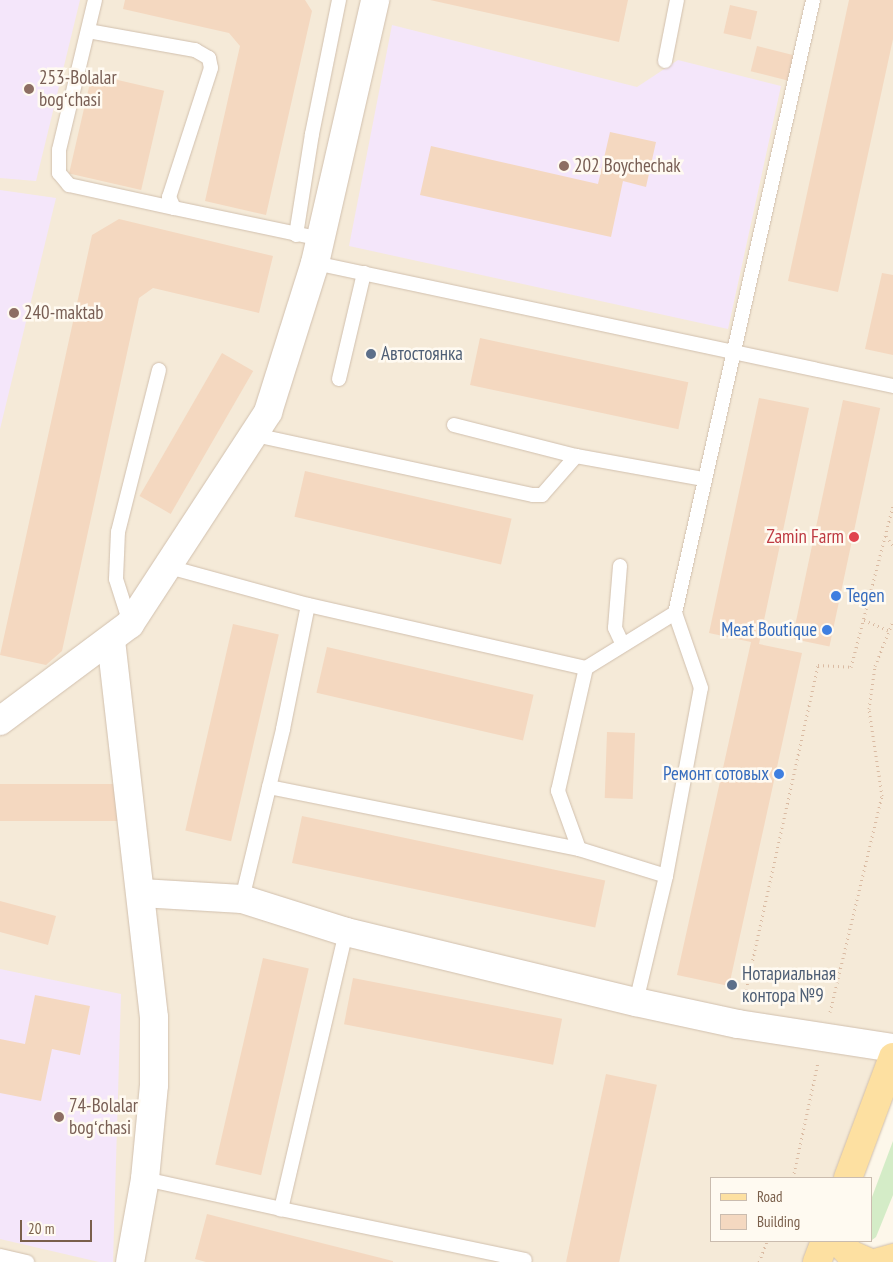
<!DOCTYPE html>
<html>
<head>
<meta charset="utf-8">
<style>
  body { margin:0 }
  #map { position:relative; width:893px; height:1262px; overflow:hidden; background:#fdf7ea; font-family:"PT Sans Narrow",sans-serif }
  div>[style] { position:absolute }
  .residential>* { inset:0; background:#f5ead8 }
  .education>* { inset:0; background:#f4e6fa }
  .green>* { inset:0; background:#d4ecc7 }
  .building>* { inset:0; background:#f4d8c0; transform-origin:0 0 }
  .path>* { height:3px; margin-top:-1.5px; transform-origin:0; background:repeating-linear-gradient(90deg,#dabba3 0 1px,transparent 0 5px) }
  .roads { filter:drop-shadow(0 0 1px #d1c0ae) drop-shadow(0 0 1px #d1c0ae) }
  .lane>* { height:14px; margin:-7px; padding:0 7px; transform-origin:7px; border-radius:7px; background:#fff }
  .street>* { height:28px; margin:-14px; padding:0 14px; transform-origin:14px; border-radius:14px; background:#fff }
  .primary>* { height:28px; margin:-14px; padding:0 14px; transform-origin:14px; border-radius:14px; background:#fde0a1 }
  .dots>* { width:14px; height:14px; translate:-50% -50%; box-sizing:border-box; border:2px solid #fffaf1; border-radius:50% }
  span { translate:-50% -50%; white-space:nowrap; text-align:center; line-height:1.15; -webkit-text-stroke:5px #fffaf1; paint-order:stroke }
  .education-label { font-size:19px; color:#785e54 }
  .left { translate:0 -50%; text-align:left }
  .service-label { font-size:19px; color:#4e5e75 }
  .health-label { font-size:19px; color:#be3a42 }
  .right { translate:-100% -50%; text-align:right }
  .shop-label { font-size:19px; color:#366cbe }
  .legend { position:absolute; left:710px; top:1177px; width:162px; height:65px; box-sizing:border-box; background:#fffaf1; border:1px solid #cabcaf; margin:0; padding:6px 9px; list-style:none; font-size:15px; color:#7a5f4b }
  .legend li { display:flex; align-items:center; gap:10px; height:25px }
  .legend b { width:25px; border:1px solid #cabcaf }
  .scale { position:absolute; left:20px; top:1220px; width:72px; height:22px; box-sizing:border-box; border:2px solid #7a5f4b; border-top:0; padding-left:6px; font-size:15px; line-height:18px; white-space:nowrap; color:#7a5f4b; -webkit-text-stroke:4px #fffaf1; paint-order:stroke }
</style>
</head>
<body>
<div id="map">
  <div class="residential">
    <div style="clip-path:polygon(0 0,893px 0,893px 1057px,848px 1178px,712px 1178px,712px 1241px,825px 1241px,817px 1262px,0 1262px)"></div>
  </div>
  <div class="education">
    <div style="clip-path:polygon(0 0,80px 0,36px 181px,0 178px)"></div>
    <div style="clip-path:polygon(392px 25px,637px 87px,678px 60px,781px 86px,728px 329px,349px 246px)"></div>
    <div style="clip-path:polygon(0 190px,56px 198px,0 429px)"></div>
    <div style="clip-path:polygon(0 969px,121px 994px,113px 1262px,99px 1262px,0 1239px)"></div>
  </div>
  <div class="green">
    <div style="clip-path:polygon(893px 1141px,893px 1195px,876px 1237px,872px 1240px,872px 1197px)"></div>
  </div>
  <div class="building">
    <div style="clip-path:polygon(125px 0,305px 0,312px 11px,266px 215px,205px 201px,240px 46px,229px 33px,123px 9px)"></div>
    <div style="clip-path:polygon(430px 0,628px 0,619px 42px)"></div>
    <div style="clip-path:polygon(849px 0,893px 0,893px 39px,838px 292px,788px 281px)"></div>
    <div style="left:730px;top:5px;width:28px;height:29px;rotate:13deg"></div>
    <div style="left:757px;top:46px;width:38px;height:26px;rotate:14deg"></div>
    <div style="left:92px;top:74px;width:74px;height:102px;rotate:13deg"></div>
    <div style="clip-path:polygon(610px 132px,656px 142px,646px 187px,623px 181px,611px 237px,420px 195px,431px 146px,598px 184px)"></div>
    <div style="clip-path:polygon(119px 219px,273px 256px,259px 313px,153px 288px,139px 298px,62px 651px,46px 665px,0 655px,92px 235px)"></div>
    <div style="clip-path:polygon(882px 273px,893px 275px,893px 355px,865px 349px)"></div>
    <div style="left:480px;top:338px;width:213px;height:48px;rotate:12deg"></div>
    <div style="left:222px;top:353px;width:36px;height:165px;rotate:30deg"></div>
    <div style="clip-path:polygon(759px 398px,809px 408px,759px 644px,802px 653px,729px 986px,677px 975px,751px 642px,709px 633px)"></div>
    <div style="left:843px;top:400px;width:38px;height:244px;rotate:12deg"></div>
    <div style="left:305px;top:471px;width:212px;height:47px;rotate:13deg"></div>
    <div style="left:233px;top:624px;width:47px;height:212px;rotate:13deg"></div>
    <div style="left:327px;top:647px;width:212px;height:47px;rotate:13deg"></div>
    <div style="left:607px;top:732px;width:28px;height:66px;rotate:2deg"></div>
    <div style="left:0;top:784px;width:120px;height:37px"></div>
    <div style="left:302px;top:816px;width:310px;height:48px;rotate:12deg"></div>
    <div style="clip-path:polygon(0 901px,56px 916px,48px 945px,0 932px)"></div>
    <div style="left:263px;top:958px;width:47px;height:212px;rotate:13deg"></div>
    <div style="left:353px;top:978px;width:213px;height:47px;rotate:11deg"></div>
    <div style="clip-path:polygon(35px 995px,90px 1006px,80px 1055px,52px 1049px,41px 1101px,0 1093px,0 1039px,25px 1044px)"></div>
    <div style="left:606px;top:1074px;width:52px;height:192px;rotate:12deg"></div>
    <div style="clip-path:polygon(207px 1214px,393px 1261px,393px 1262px,206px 1262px,195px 1259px)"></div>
  </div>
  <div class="path">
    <div style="left:886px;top:536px;width:12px;rotate:55deg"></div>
    <div style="left:864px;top:620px;width:26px;rotate:23deg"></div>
    <div style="left:744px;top:999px;width:342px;rotate:-77.5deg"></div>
    <div style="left:818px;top:665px;width:33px;rotate:3deg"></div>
    <div style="left:851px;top:667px;width:166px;rotate:-75.4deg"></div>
    <div style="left:830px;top:1012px;width:222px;rotate:-76.5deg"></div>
    <div style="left:882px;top:796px;width:88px;rotate:-98.5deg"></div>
    <div style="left:869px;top:709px;width:43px;rotate:-82.1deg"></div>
    <div style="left:875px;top:666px;width:48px;rotate:-68.2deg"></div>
    <div style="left:793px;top:1178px;width:119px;rotate:-77.8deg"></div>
    <div style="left:759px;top:1262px;width:22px;rotate:-69deg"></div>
  </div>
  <div class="roads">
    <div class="lane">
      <div style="left:95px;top:0;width:154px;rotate:103.5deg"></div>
      <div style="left:59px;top:150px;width:23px;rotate:90deg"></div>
      <div style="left:59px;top:173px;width:16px;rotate:50deg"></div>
      <div style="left:69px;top:185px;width:107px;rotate:12.4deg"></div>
      <div style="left:88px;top:31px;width:109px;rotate:10.1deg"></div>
      <div style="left:195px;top:50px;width:16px;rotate:30deg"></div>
      <div style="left:209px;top:58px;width:10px;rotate:79deg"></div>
      <div style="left:211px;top:68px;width:136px;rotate:108deg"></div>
      <div style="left:169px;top:197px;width:12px;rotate:66deg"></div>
      <div style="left:174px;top:208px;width:150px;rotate:11.9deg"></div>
      <div style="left:665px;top:61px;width:62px;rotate:-78.9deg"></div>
      <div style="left:296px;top:235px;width:102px;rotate:-81deg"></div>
      <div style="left:312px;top:134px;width:137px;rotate:-78.6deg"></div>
      <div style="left:315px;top:263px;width:591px;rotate:12.01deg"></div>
      <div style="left:339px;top:379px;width:109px;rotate:-76.7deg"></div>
      <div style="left:454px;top:425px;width:126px;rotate:14.3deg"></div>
      <div style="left:255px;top:435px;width:284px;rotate:12.2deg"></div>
      <div style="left:533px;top:495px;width:9px"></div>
      <div style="left:542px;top:495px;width:52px;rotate:-48.9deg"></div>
      <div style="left:576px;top:456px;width:130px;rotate:10.2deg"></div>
      <div style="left:620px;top:566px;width:62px;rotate:94.6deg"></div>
      <div style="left:615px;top:628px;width:17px;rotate:65deg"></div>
      <div style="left:169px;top:567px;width:144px;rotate:15.3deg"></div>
      <div style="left:130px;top:623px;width:46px;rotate:-107.7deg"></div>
      <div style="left:116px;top:579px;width:47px;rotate:-87.6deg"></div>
      <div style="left:118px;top:532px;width:167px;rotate:-75.8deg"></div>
      <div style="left:269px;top:787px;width:316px;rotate:11.3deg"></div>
      <div style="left:579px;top:849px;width:91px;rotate:17.2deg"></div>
      <div style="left:579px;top:849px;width:62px;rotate:-109.9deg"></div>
      <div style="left:558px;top:791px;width:126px;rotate:-77.2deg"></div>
      <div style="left:586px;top:668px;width:105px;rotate:-31.7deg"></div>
      <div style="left:242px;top:899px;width:175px;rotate:-76.4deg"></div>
      <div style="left:283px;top:729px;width:126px;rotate:-78.6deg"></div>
      <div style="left:308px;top:605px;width:285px;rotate:12.8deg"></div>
      <div style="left:346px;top:932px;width:285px;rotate:103.2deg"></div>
      <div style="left:281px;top:1209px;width:249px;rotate:11.8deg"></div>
      <div style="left:636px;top:1002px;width:130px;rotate:-76.6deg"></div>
      <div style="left:666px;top:876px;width:191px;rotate:-79.5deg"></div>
      <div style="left:701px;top:688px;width:79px;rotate:-109.1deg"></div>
      <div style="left:675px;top:613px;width:628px;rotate:-77.31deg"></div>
      <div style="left:145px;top:1179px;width:139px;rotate:12.4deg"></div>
      <div style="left:0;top:1256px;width:28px;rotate:13deg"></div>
    </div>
    <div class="street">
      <div style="left:111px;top:640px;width:380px;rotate:83.5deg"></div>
      <div style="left:154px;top:1018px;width:67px;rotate:90deg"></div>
      <div style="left:154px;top:1085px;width:94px;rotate:95.5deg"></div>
      <div style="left:145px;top:1179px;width:84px;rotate:100.2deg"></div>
      <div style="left:0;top:721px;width:162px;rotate:-36.7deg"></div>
      <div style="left:130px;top:624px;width:253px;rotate:-56.9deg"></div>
      <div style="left:268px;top:412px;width:156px;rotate:-72.5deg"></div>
      <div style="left:315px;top:263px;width:270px;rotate:-77.1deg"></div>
      <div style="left:141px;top:893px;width:101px;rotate:3.4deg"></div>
      <div style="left:242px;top:899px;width:109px;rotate:17.6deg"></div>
      <div style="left:346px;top:932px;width:298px;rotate:13.6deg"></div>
      <div style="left:636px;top:1002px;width:104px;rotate:12.2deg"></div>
      <div style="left:738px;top:1024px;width:157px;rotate:8.8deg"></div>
    </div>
    <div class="primary">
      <div style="left:848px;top:1178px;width:129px;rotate:-69.6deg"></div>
      <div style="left:838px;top:1241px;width:18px;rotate:47deg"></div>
      <div style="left:850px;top:1254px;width:20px;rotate:24deg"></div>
      <div style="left:817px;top:1262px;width:22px;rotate:-69deg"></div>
      <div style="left:879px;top:1262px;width:15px;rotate:-16deg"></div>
    </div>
  </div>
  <div class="dots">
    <div style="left:29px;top:89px;background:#8d6e63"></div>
    <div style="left:564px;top:166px;background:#8d6e63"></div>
    <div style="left:14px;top:313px;background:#8d6e63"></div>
    <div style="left:371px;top:354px;background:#5c6f8a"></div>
    <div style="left:854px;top:537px;background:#e0444e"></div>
    <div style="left:836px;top:596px;background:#3f7fe0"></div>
    <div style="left:827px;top:630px;background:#3f7fe0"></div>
    <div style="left:779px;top:774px;background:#3f7fe0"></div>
    <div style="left:732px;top:985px;background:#5c6f8a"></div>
    <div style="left:59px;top:1117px;background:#8d6e63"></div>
  </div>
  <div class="education-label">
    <span class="left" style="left:39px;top:89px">253-Bolalar<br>bogʻchasi</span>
    <span class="left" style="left:574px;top:166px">202 Boychechak</span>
    <span class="left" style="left:24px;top:313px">240-maktab</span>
    <span class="left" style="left:69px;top:1117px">74-Bolalar<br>bogʻchasi</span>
  </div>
  <div class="service-label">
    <span class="left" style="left:381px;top:354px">Автостоянка</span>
    <span class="left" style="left:742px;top:985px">Нотариальная<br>контора №9</span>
  </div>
  <div class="health-label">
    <span class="right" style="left:844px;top:537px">Zamin Farm</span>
  </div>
  <div class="shop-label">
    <span class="left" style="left:846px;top:596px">Tegen</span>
    <span class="right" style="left:817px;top:630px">Meat Boutique</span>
    <span class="right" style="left:769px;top:774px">Ремонт сотовых</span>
  </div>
  <ul class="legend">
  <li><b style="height:6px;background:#fde0a1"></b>Road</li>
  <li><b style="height:14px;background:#f4d8c0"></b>Building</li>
  </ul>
  <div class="scale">20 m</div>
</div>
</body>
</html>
